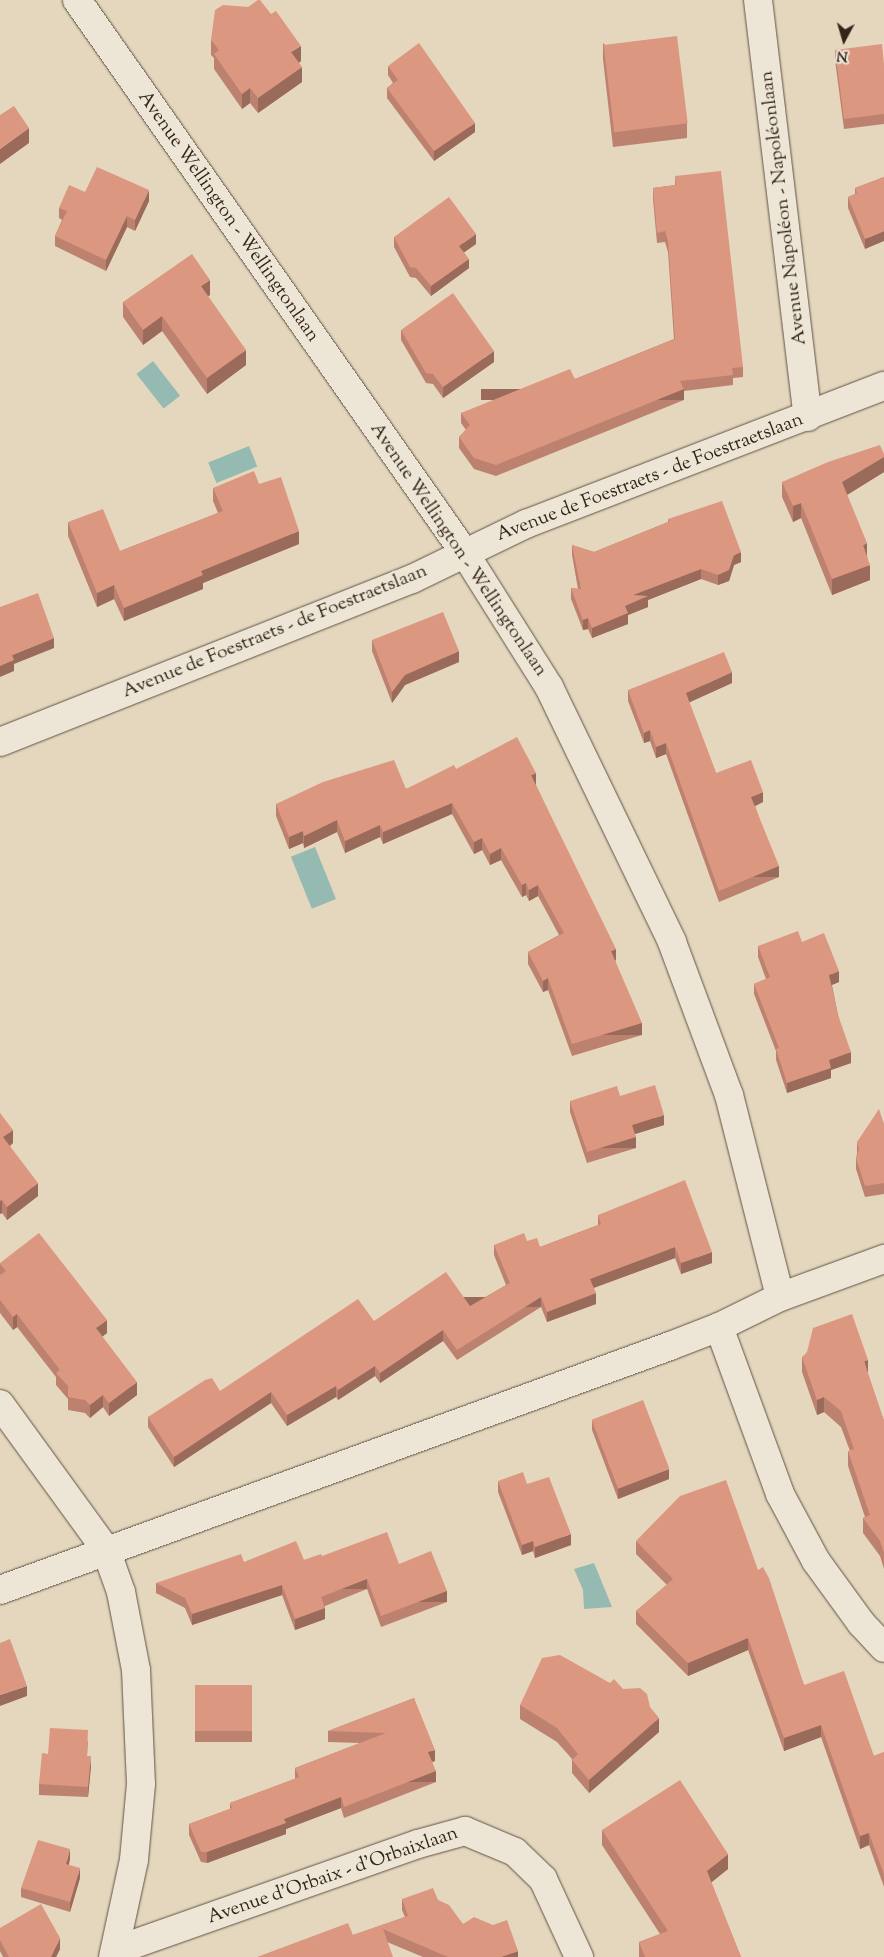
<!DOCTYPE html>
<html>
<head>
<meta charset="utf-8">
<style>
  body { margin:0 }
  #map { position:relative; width:884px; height:1957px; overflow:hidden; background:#e4d7be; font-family:"Sorts Mill Goudy",serif }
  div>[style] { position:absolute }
  .water>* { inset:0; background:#95bab1; transform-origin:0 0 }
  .roads { filter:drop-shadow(0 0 1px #605243) drop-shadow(0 0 1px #605243) }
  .minor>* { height:28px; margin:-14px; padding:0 14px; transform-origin:14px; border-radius:14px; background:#ede5d5 }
  .wall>* { inset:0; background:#bd826f; transform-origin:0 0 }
  .shaded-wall>* { inset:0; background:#9a6a5a; transform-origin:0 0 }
  .building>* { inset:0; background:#dc9781; transform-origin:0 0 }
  span { translate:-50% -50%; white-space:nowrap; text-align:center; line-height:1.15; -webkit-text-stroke:5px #ede5d5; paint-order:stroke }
  .street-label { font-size:19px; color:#34251a }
  .north { position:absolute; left:819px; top:15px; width:50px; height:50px; -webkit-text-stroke:4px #ede5d5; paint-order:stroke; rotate:186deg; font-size:14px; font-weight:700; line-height:20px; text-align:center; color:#34251a }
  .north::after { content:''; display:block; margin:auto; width:18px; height:22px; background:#34251a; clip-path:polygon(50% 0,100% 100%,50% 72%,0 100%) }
</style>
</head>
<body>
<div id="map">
  <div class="water">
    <div style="left:153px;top:361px;width:44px;height:21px;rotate:52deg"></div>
    <div style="left:249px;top:446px;width:22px;height:44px;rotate:68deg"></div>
    <div style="left:315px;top:847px;width:56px;height:26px;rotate:68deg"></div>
    <div style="clip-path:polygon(594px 1563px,612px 1607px,584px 1609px,583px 1590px,574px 1569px)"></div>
  </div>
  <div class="roads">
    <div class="minor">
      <div style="left:77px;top:0;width:674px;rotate:54.97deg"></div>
      <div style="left:464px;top:552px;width:160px;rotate:57.8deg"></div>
      <div style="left:549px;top:687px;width:283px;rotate:64.2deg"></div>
      <div style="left:672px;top:942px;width:163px;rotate:69.6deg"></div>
      <div style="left:729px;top:1095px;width:208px;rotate:75.8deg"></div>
      <div style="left:758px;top:0;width:420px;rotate:83.2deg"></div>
      <div style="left:0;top:742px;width:443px;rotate:-21.6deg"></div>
      <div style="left:412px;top:579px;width:127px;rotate:-25.8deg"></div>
      <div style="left:526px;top:524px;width:384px;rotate:-21.1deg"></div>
      <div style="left:719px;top:1327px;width:178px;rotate:69.9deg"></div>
      <div style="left:780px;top:1494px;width:76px;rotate:61.8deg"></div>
      <div style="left:816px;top:1561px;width:77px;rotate:54deg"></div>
      <div style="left:861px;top:1623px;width:34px;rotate:47deg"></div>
      <div style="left:0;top:1404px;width:180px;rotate:54deg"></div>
      <div style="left:106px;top:1550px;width:45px;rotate:70.3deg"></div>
      <div style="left:121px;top:1592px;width:79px;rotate:79.1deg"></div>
      <div style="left:136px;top:1670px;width:114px;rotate:87.5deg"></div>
      <div style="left:141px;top:1784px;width:76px;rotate:95.3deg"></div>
      <div style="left:134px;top:1860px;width:99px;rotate:102.2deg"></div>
      <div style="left:0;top:1590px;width:713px;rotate:-20.01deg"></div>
      <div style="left:670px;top:1346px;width:53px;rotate:-21.2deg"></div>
      <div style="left:719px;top:1327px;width:68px;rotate:-26.2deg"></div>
      <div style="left:780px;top:1297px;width:111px;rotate:-20.1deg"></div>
      <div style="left:117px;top:1950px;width:319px;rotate:-19.4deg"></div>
      <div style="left:418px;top:1844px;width:49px;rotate:-15.5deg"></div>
      <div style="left:465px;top:1831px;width:54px;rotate:22.8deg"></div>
      <div style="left:515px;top:1852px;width:39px;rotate:44deg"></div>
      <div style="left:543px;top:1879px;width:86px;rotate:65.2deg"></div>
    </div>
  </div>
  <div class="wall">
    <div style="clip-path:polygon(211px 40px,301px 61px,299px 63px,302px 82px,258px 113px,250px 103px,242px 109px,214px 69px,214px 58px,211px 55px)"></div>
    <div style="clip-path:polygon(603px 43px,687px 123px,687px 138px,613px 147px,603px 59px)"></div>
    <div style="clip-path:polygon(835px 50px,884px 65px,884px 124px,844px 129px,835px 60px)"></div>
    <div style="clip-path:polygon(388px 66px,475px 132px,434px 161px,387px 98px,387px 88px,393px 83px,388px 75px)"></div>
    <div style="clip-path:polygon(675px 176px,743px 367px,743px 377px,733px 378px,733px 385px,684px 391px,684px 400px,496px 476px,474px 469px,459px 448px,459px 437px,466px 430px,461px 423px,461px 413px,575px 379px,674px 339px,668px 252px,665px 242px,657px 243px,653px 199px,653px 188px,675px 185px)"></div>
    <div style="clip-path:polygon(884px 177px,865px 249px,848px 208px,848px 197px,855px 194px,855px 188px)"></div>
    <div style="clip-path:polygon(85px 192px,149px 201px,135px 231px,127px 227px,106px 271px,55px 246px,55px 236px,62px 220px,59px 218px,59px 208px)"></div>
    <div style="clip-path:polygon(394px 237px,476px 244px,464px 252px,469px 268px,431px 296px,416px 278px,410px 277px,394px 247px)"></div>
    <div style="clip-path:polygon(210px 295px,208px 296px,246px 365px,207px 394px,162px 331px,143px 345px,123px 317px,123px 302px)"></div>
    <div style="clip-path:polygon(401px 330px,494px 362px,443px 398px,433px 384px,426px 383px,401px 340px)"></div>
    <div style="clip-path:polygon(884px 454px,884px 472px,847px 495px,867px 556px,870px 580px,832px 595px,801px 518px,793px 522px,782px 497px,782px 482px)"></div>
    <div style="clip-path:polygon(259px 484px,299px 544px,203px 583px,203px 589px,124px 621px,114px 599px,97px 607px,68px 536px,68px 522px,120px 551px,218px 513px,213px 501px,213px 488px)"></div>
    <div style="clip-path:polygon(668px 519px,741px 562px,734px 565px,729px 581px,718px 585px,701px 579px,648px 600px,648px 607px,628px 615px,628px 624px,592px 638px,588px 629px,583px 630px,571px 599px,571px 588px,578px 589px,572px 555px,572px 545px,594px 552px,668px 522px)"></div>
    <div style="clip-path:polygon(372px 640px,459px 662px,405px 685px,392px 703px,372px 651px)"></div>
    <div style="clip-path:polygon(732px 683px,689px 702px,716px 773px,763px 802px,755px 806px,779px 877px,719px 902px,666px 754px,656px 758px,650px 741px,644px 743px,628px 701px,628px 690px)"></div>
    <div style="clip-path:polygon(456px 769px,536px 785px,616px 960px,615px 961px,642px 1035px,572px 1056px,548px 990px,543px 992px,528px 964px,528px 952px,559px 935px,538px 896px,529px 901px,526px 895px,522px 897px,501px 860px,490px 865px,482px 850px,474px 854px,452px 814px,383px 844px,380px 837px,345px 853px,337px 832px,304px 848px,303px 843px,289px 849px,276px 816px,276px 804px,406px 789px)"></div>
    <div style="clip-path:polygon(802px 942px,839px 982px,832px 985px,838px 1015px,851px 1063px,831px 1070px,831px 1078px,787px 1093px,776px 1060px,776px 1051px,754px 994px,754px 984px,766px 979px,758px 957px,758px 946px)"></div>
    <div style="clip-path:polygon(620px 1096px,664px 1125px,635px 1134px,636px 1148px,587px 1163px,570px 1112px,570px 1101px)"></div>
    <div style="clip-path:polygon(0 1113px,13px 1143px,10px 1146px,38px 1196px,7px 1220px,2px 1213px,0 1214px)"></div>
    <div style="clip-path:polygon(884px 1124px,884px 1194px,865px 1197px,856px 1169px,856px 1158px,857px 1154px,857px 1142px)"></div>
    <div style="clip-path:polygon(598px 1215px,712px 1263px,681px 1274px,675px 1258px,594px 1288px,596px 1304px,547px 1322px,541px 1307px,457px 1360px,443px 1341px,380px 1383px,375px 1376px,338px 1400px,336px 1397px,287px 1426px,271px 1403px,174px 1467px,148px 1427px,148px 1417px,220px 1391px,374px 1321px,470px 1306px,506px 1285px,494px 1255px,494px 1245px,527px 1241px,540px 1247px,598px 1225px)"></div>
    <div style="clip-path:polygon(0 1263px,107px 1333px,102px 1337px,137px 1395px,109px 1416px,103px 1407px,90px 1418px,85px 1413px,68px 1410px,68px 1399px,56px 1385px,56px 1377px,17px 1327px,13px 1330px,0 1313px)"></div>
    <div style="clip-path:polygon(802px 1357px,868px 1374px,884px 1421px,884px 1569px,880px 1556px,863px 1533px,863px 1518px,865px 1517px,848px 1466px,848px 1451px,850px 1451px,841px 1427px,824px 1412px,817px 1415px,802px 1372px)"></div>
    <div style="clip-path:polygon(592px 1420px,669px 1479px,618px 1499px,592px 1430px)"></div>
    <div style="clip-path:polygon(498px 1481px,571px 1545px,535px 1558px,533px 1551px,522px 1555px,498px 1492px)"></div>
    <div style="clip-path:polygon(636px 1541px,758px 1570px,804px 1685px,874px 1756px,884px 1752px,884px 1887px,869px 1845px,860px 1849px,821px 1737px,784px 1751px,748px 1650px,688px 1676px,636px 1624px,636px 1611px,667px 1585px,636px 1554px)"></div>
    <div style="clip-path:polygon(322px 1556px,399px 1564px,447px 1602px,381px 1627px,367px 1589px,325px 1606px,325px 1619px,295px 1630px,282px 1595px,192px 1625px,185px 1608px,156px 1593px,156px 1583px,244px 1562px,304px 1560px)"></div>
    <div style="clip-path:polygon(610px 1683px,623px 1689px,650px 1707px,659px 1732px,589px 1793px,572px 1773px,572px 1759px,557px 1742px,520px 1719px,520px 1705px)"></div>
    <div style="left:195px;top:1685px;width:57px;height:57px"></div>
    <div style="clip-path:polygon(414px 1698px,435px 1761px,432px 1762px,436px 1782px,344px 1818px,341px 1808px,286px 1829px,286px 1834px,207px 1863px,201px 1862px,189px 1835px,189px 1824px,230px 1809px,230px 1803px,295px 1779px,295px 1768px,360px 1743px,328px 1742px,328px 1731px)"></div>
    <div style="clip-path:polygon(88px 1741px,87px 1756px,91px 1766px,88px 1797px,39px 1795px,39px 1784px,48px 1754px)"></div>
    <div style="clip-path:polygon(602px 1830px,728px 1869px,711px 1882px,741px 1957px,639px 1957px,639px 1942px,660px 1934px,602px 1845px)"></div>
    <div style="clip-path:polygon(70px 1859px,69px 1865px,80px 1878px,70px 1912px,21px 1897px,21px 1888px)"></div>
    <div style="clip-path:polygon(402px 1899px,438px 1900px,463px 1924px,518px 1957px,423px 1957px,387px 1942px,353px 1935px,405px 1917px,402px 1910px)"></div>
    <div style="clip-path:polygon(0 1928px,60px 1949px,56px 1957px,3px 1957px,0 1951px)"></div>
  </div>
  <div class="shaded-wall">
    <div style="clip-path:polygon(301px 46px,301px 61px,291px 68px,291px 52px)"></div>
    <div style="clip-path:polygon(302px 67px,302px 82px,258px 113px,258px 98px)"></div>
    <div style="clip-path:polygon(250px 88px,250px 103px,242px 109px,242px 94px)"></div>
    <div style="clip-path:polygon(475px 123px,475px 132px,434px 161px,434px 151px)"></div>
    <div style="clip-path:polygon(29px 128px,29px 143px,0 164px,0 149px)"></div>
    <div style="clip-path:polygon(149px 190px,149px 201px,135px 231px,135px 220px)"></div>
    <div style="clip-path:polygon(127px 216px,127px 227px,106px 271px,106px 260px)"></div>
    <div style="clip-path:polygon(884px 231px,884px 241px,865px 249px,865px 239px)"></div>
    <div style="clip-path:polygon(476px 234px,476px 244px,459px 256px,459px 246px)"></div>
    <div style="clip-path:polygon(469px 259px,469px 268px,431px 296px,431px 286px)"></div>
    <div style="clip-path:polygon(210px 280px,210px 295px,201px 301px,201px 286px)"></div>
    <div style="clip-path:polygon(162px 316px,162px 331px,143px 345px,143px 330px)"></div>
    <div style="clip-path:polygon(246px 350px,246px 365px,207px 394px,207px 378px)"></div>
    <div style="clip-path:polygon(494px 351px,494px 362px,443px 398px,443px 387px)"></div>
    <div style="left:684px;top:389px;width:11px;height:203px;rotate:90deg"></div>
    <div style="clip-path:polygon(884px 457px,884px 472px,842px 498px,842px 482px)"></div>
    <div style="clip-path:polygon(801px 503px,801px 518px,793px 522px,793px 506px)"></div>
    <div style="clip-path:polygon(299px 531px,299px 544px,203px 583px,203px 589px,124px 621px,124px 608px,201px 571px)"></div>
    <div style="clip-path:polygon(867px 543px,867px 558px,863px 545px)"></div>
    <div style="clip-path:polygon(741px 552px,741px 562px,734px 565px,729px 581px,718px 585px,718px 575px,734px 555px)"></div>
    <div style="clip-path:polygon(870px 565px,870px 580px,832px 595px,832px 579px)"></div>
    <div style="clip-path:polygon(701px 569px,701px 579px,648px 600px,648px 607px,628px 615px,628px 624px,592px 638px,592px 628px,625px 606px,633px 595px)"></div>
    <div style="clip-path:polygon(114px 585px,114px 599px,97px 607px,97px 593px)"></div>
    <div style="clip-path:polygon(588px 618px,588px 629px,583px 630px,583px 620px)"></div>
    <div style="clip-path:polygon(54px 638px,54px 648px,14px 664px,14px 671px,0 677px,0 666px,12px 655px)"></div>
    <div style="clip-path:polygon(459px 651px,459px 662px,405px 685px,392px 703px,392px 692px,405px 675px)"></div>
    <div style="clip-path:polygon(732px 672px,732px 683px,686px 704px,686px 693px)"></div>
    <div style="clip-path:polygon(650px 730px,650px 741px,644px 743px,644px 733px)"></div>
    <div style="clip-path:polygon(666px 743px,666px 754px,656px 758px,656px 747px)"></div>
    <div style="clip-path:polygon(536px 773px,536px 785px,531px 787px,531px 775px)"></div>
    <div style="clip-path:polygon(763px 792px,763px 802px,751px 808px,751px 797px)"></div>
    <div style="clip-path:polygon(452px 803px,452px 814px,383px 844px,383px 832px)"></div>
    <div style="clip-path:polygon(337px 820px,337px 832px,304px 848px,304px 836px)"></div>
    <div style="clip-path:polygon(380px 825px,380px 837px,345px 853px,345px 841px)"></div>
    <div style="clip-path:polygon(303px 831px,303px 843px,289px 849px,289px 837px)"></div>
    <div style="clip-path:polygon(482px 838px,482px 850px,474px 854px,474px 842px)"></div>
    <div style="clip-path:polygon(501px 848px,501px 860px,490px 865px,490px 854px)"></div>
    <div style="left:779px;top:866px;width:11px;height:65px;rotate:90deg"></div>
    <div style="clip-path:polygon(526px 883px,526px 895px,522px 897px,522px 885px)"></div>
    <div style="clip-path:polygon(538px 885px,538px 896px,529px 901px,529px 890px)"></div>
    <div style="clip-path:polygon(616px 949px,616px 960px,611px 963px,611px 951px)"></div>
    <div style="clip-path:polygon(839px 971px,839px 982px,829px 986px,829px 975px)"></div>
    <div style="clip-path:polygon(548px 978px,548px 990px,543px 992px,543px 981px)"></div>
    <div style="left:642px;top:1023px;width:12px;height:73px;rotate:90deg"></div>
    <div style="clip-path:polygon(851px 1052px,851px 1063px,831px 1070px,831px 1078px,787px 1093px,787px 1083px,829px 1060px)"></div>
    <div style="clip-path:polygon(664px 1115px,664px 1125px,632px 1135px,632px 1125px)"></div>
    <div style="clip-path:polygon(13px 1130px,13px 1143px,3px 1151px,3px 1137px)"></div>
    <div style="left:636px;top:1137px;width:11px;height:51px;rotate:90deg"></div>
    <div style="clip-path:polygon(38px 1183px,38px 1196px,7px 1220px,7px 1207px)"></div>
    <div style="clip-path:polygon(2px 1200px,2px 1213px,0 1214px,0 1201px)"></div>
    <div style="clip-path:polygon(675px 1247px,675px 1258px,590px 1289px,590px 1279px)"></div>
    <div style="clip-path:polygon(712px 1252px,712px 1263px,681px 1274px,681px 1263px)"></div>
    <div style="clip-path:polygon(596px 1293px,596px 1304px,547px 1322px,547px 1312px)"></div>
    <div style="left:541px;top:1297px;width:10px;height:99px;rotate:90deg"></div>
    <div style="clip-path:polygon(17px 1314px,17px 1327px,13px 1330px,13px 1317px)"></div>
    <div style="clip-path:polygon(107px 1320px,107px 1333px,96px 1341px,96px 1328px)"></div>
    <div style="clip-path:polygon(443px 1330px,443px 1341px,380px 1383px,380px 1373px)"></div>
    <div style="clip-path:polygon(868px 1360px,868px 1375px,864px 1361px)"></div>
    <div style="clip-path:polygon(375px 1366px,375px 1376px,338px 1400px,338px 1390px)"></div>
    <div style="clip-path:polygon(137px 1382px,137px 1395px,109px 1416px,109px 1403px)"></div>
    <div style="clip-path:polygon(336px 1386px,336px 1397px,287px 1426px,287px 1415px)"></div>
    <div style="clip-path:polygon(271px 1392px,271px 1403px,174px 1467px,174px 1457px)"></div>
    <div style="clip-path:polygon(103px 1395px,103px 1407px,90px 1418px,90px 1405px)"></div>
    <div style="clip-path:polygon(824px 1397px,824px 1412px,817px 1415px,817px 1400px)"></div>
    <div style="clip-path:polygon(669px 1469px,669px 1479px,618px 1499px,618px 1488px)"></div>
    <div style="clip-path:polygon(571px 1534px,571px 1545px,535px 1558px,535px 1547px)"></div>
    <div style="clip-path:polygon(533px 1541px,533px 1551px,522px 1555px,522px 1545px)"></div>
    <div style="left:367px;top:1579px;width:10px;height:49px;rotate:90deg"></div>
    <div style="clip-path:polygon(282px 1585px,282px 1595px,192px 1625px,192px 1614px)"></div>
    <div style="left:447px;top:1591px;width:11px;height:71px;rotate:90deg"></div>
    <div style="clip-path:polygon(325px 1608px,325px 1619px,295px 1630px,295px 1619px)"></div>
    <div style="clip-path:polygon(748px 1638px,748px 1650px,688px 1676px,688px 1663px)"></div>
    <div style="clip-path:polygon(27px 1686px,27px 1696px,0 1706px,0 1695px)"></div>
    <div style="clip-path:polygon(659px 1718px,659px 1732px,589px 1793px,589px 1780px)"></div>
    <div style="clip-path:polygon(821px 1725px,821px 1737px,784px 1751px,784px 1738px)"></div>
    <div style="clip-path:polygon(435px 1750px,435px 1761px,428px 1763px,428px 1752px)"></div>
    <div style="clip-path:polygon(91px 1756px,91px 1766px,88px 1797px,88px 1787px)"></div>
    <div style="left:436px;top:1771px;width:11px;height:99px;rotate:90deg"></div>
    <div style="clip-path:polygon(341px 1797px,341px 1808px,286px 1829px,286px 1834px,207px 1863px,207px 1852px,284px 1819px)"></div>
    <div style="clip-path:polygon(869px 1833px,869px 1845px,860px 1849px,860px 1836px)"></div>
    <div style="clip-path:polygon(70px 1849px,70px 1859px,66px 1874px,66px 1864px)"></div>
    <div style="clip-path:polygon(728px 1854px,728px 1869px,707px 1886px,707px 1871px)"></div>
    <div style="clip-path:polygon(80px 1868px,80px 1878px,70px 1912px,70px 1902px)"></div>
    <div style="clip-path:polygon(60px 1938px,60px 1949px,56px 1957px,51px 1957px)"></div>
    <div style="clip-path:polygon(518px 1951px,518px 1957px,501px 1957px)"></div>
  </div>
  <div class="building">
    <div style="clip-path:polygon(258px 0,260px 0,271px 14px,276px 11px,301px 46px,291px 52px,302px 67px,258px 98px,250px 88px,242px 94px,214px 54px,219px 50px,211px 40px,215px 10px,223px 5px,248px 7px)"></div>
    <div style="left:677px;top:36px;width:88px;height:74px;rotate:83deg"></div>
    <div style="clip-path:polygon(419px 43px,475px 123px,434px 151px,387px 88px,398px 80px,388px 66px)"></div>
    <div style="clip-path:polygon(882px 44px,884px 65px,884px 114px,844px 119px,835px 50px)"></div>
    <div style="clip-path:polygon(14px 106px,29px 128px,0 149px,0 115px)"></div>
    <div style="clip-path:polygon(97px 167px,149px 190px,135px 220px,127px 216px,106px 260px,55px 236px,67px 211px,59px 208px,69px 185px,85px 192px)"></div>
    <div style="clip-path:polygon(721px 171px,743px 367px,732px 368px,733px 375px,680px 381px,684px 389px,496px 465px,474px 458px,459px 437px,470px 425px,461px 413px,570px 369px,575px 379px,675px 339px,668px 241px,665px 231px,657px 233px,653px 188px,676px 185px,675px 176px)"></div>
    <div style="clip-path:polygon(884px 177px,884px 231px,865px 239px,848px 197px,857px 193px,855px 188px)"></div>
    <div style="clip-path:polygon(449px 197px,476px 234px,459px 246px,469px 259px,431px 286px,416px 268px,410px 267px,394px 237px)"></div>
    <div style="clip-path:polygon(192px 254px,210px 280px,201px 286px,246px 350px,207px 378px,162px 316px,143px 330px,123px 302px)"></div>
    <div style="clip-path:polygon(453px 293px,494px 351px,443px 387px,433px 374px,426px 373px,401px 330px)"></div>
    <div style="clip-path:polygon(880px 445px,884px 454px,884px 457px,842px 482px,867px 543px,863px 545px,870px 565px,832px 579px,801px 503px,793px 506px,782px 482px,828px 462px)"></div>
    <div style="clip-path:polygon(254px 471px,259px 484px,281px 477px,299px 531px,201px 571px,203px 575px,124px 608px,114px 585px,97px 593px,68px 522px,103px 509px,120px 551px,223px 511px,213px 488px)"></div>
    <div style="clip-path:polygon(722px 501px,741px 552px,734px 555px,729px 570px,718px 575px,701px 569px,633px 595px,648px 596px,625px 606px,628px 613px,592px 628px,588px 618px,583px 620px,571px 588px,581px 589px,572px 545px,594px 552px,669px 522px,668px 519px)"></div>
    <div style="clip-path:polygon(38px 593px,54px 638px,12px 655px,14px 660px,0 666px,0 607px)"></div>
    <div style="clip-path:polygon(443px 612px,459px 651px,405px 675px,392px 692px,372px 640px)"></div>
    <div style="clip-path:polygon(724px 652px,732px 672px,686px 693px,716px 773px,751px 760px,763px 792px,751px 797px,779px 866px,719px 891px,666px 743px,656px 747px,650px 730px,644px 733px,628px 690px)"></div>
    <div style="clip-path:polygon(517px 737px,536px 773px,531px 775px,616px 949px,611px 951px,642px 1023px,572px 1044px,548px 978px,543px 981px,528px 952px,564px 933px,538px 885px,529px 890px,526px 883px,522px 885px,501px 848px,490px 854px,482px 838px,474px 842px,452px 803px,383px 832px,380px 825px,345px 841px,337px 820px,304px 836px,303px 831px,289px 837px,276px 804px,323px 782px,394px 760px,406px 789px,454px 765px,456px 769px)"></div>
    <div style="clip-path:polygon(798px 931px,802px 942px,824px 933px,839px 971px,829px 975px,838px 1015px,851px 1052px,829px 1060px,831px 1068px,787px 1083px,776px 1049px,779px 1048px,754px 984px,770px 977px,758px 946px)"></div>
    <div style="clip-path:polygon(655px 1085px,664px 1115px,632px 1125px,636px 1137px,587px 1152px,570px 1101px,617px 1086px,620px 1096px)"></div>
    <div style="clip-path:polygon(879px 1109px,884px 1124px,884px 1183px,865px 1186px,856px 1158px,859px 1149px,857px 1142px)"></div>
    <div style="clip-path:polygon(0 1113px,13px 1130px,3px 1137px,38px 1183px,7px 1207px,2px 1200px,0 1201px)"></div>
    <div style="clip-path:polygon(685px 1180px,712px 1252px,681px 1263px,675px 1247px,590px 1279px,596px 1293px,547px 1312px,541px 1297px,457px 1350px,443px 1330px,380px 1373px,375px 1366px,338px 1390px,336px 1386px,287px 1415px,271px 1392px,174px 1457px,148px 1417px,205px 1380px,212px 1378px,220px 1391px,358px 1299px,374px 1321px,446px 1272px,470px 1306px,510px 1283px,494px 1245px,524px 1233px,527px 1241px,537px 1238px,540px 1247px,601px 1224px,598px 1215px)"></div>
    <div style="clip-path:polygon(39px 1233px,107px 1320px,96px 1328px,137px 1382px,109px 1403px,103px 1395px,90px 1405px,85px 1400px,68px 1397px,68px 1386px,56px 1373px,60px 1370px,17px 1314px,13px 1317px,0 1300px,0 1275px,6px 1271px,0 1264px,0 1263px)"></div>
    <div style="clip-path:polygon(852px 1314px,868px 1360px,864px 1361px,884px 1421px,884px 1553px,880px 1541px,863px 1518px,870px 1515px,848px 1451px,854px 1449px,841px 1411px,824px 1397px,817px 1400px,802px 1357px,807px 1352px,813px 1328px)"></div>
    <div style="left:643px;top:1400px;width:74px;height:55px;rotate:69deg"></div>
    <div style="clip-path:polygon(523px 1472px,527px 1484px,549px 1477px,571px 1534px,535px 1547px,533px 1541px,522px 1545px,498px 1481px)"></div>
    <div style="clip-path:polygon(726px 1480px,758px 1570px,763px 1567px,769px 1578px,804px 1685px,844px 1671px,874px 1756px,884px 1752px,884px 1874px,869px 1833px,860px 1836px,821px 1725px,784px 1738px,748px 1638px,688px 1663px,636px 1611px,673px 1579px,636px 1541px,680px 1496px)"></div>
    <div style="clip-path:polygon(387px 1532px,399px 1564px,431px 1551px,447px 1591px,381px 1616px,367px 1579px,321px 1597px,325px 1608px,295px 1619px,282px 1585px,192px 1614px,185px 1598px,156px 1583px,241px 1554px,244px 1562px,296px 1541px,304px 1560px,321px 1554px,322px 1556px)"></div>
    <div style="clip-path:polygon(10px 1639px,27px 1686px,0 1695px,0 1643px)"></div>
    <div style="clip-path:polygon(560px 1655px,610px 1683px,614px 1679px,623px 1689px,640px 1688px,647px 1694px,650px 1707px,659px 1718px,589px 1780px,572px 1760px,578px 1754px,557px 1728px,520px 1705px,542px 1658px)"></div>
    <div style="left:195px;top:1685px;width:57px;height:46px"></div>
    <div style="clip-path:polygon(414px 1698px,435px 1750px,428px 1752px,436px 1771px,344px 1807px,341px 1797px,284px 1819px,286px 1823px,207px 1852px,201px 1852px,189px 1824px,232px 1808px,230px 1803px,299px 1777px,295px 1768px,386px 1733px,328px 1731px)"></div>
    <div style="clip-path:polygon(50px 1728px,88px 1730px,87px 1756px,91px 1756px,88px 1787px,39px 1784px,42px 1753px,48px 1754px)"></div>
    <div style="clip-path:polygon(680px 1780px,728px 1854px,707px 1871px,741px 1957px,645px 1957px,639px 1942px,668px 1931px,602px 1830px)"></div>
    <div style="clip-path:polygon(38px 1840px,70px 1849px,66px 1864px,80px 1868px,70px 1902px,21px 1888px)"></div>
    <div style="clip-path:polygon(433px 1888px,438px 1900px,449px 1905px,463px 1924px,474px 1917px,493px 1925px,507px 1920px,518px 1951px,501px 1957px,448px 1957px,383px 1929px,393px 1957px,257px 1957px,348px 1923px,353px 1935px,408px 1916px,402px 1899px)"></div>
    <div style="clip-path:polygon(41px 1904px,60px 1938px,51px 1957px,9px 1957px,0 1940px,0 1928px)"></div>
  </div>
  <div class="street-label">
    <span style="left:784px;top:208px;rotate:-97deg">Avenue Napoléon - Napoléonlaan</span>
    <span style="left:228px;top:217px;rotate:55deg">Avenue Wellington - Wellingtonlaan</span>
    <span style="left:650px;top:478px;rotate:-21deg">Avenue de Foestraets - de Foestraetslaan</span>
    <span style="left:458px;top:550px;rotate:56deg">Avenue Wellington - Wellingtonlaan</span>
    <span style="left:275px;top:632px;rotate:-22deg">Avenue de Foestraets - de Foestraetslaan</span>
    <span style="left:333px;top:1876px;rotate:-19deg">Avenue d'Orbaix - d'Orbaixlaan</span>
  </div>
  <div class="north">N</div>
</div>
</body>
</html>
